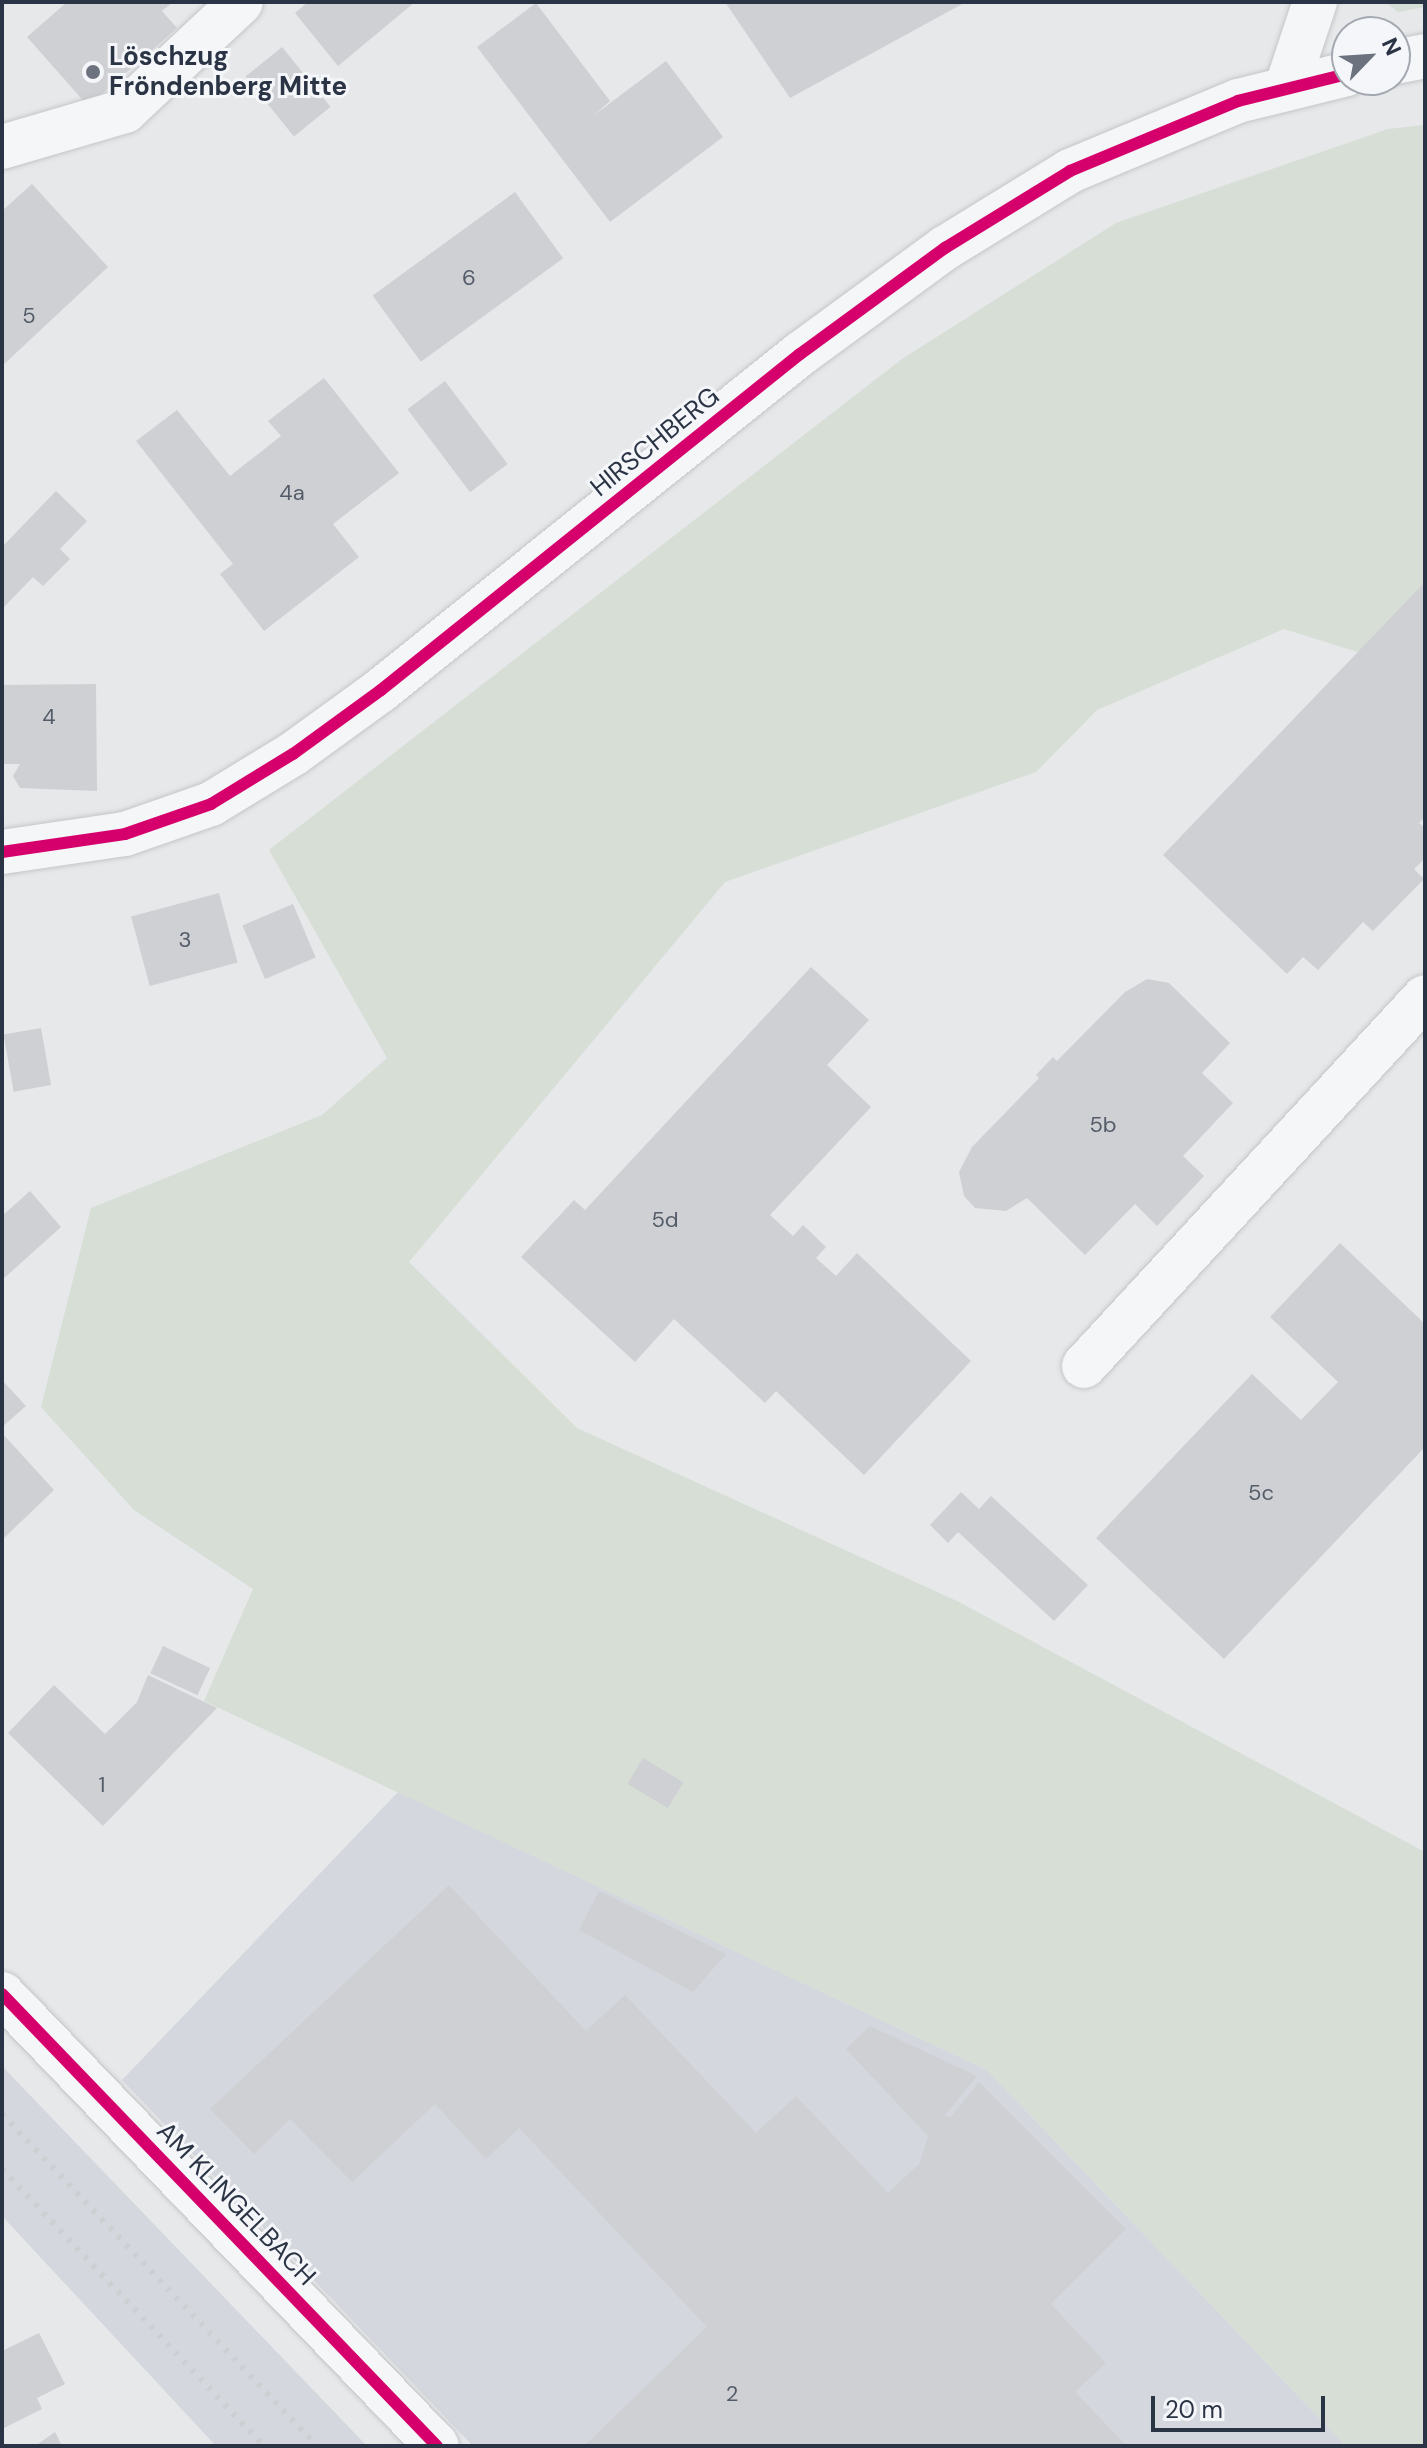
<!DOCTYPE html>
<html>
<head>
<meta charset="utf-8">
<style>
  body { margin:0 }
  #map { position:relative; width:1427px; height:2448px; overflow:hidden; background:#e6e8ea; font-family:"DM Sans",sans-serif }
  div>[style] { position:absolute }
  .built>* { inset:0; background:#d4d7dd }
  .green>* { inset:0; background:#d6ded6 }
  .building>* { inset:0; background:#ced0d3; transform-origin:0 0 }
  .roads { filter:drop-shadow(0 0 2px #c4c6c8) drop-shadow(0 0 2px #c4c6c8) }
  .minor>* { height:44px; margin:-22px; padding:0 22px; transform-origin:22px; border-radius:22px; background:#f5f6f7 }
  .rail>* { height:6px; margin-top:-3px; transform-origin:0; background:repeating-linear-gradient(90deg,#cecfd2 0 4px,transparent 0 12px) }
  .cycleway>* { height:12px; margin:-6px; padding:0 6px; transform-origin:6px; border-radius:6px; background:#d6006c }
  .dots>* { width:22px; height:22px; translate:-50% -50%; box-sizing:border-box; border:4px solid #f4f6f9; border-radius:50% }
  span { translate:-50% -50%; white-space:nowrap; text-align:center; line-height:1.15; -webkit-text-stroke:6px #f4f6f9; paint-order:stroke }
  .number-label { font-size:22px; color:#545c69 }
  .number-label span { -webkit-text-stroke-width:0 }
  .poi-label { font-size:26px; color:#2b3445; font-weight:700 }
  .left { translate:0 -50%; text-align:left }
  .street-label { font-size:26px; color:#2b3445 }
  .frame { position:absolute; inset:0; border:4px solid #2b3445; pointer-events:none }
  .north { position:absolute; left:1331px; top:16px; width:80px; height:80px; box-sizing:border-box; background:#f4f6f9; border:2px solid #a4a8b1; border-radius:50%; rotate:65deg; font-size:22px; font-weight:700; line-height:32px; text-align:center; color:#2b3445 }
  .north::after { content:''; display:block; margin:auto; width:28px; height:36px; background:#6c737f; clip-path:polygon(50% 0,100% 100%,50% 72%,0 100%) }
  .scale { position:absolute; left:1151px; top:2396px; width:174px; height:36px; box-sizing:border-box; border:4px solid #2b3445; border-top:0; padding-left:10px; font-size:24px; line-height:28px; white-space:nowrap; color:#2b3445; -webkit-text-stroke:6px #f4f6f9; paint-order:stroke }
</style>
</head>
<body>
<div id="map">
  <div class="built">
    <div style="clip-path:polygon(398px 1792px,987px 2070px,1346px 2446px,473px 2446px,122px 2080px)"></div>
    <div style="clip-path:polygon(2px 2066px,367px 2446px,216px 2446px,2px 2216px)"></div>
  </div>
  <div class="green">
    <div style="clip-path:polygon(1385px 2px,1425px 2px,1425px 7px,1398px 12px)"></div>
    <div style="clip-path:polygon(1425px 125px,1425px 673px,1284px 629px,1097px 710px,1036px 772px,725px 882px,409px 1262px,577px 1428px,959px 1602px,1425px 1852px,1425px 2446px,1346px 2446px,987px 2070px,204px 1701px,253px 1589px,134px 1510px,41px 1407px,91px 1208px,322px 1115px,387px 1058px,269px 850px,902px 359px,1116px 223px,1388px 129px)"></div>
  </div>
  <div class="building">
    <div style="clip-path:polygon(67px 2px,173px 2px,162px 11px,177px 28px,88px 106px,27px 37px)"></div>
    <div style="clip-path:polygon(308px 2px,415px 2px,338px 66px,295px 13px)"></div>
    <div style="clip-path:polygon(725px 2px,966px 2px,790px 98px)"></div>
    <div style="clip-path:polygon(536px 3px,610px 101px,593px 116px,666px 61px,723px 137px,610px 222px,477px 47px)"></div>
    <div style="left:282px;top:47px;width:77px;height:47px;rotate:51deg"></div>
    <div style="clip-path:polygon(32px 184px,108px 267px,2px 366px,2px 211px)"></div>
    <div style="left:515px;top:192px;width:82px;height:176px;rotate:54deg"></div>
    <div style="clip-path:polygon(324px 378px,399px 473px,333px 524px,359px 557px,264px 631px,220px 574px,233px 564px,136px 441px,177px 410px,230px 476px,281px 436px,268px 421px)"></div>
    <div style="left:445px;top:381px;width:104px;height:47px;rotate:53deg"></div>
    <div style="clip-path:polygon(56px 491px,87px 521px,60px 549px,70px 559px,43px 586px,33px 577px,2px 609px,2px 547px)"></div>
    <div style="clip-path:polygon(1425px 582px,1425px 817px,1419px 823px,1425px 828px,1425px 858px,1414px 869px,1424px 879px,1373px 931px,1363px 922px,1318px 970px,1303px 957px,1287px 974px,1163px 855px)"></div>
    <div style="clip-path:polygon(96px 684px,97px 791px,20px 788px,13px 776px,20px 764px,3px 764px,2px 685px)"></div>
    <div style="left:219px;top:893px;width:72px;height:91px;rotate:75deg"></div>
    <div style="left:293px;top:904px;width:58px;height:55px;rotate:67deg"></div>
    <div style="clip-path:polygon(811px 967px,869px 1020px,827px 1065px,871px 1107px,770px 1215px,793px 1236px,803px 1225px,826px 1247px,816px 1258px,836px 1276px,857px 1253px,971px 1361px,864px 1475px,776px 1391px,765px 1403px,674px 1319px,635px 1362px,521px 1257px,574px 1200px,585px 1210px)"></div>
    <div style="clip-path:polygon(1147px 979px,1169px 983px,1230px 1043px,1202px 1073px,1233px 1103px,1183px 1156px,1204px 1176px,1157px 1226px,1135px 1204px,1085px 1255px,1027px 1198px,1006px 1211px,975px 1208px,964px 1196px,959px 1172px,972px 1147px,1039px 1078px,1036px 1075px,1053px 1057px,1057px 1061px,1125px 992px)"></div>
    <div style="left:41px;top:1028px;width:58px;height:38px;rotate:80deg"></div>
    <div style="clip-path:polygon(30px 1191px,61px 1227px,2px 1280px,2px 1216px)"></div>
    <div style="clip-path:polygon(1340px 1243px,1425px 1324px,1425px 1447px,1224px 1659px,1096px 1538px,1252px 1374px,1301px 1420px,1338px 1382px,1270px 1317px)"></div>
    <div style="clip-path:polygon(2px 1380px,26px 1406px,2px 1427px)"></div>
    <div style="clip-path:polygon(2px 1433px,54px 1490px,2px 1540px)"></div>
    <div style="clip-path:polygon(961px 1492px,979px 1509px,991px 1496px,1088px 1585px,1054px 1621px,958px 1532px,948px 1543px,930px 1525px)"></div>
    <div style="left:163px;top:1646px;width:52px;height:30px;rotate:25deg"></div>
    <div style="clip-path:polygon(148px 1675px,217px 1708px,103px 1826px,8px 1733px,54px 1685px,105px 1734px,137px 1702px)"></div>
    <div style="left:643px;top:1758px;width:47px;height:30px;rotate:31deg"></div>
    <div style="clip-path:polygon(449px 1885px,586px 2031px,625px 1995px,756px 2133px,796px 2096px,888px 2193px,920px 2163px,928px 2136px,846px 2049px,870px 2026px,977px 2076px,945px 2115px,950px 2118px,979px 2082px,1126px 2229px,1051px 2304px,1106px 2363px,1075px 2392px,1127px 2446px,584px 2446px,707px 2327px,519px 2128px,486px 2159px,435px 2104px,352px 2182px,290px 2119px,254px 2154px,210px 2109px)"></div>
    <div style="clip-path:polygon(599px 1891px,726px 1954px,693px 1992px,579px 1930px)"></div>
    <div style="clip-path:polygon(39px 2333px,65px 2384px,37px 2398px,42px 2409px,2px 2429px,2px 2351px)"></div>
    <div style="clip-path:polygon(55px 2432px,62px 2446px,35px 2446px)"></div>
  </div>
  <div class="roads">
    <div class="minor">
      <div style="left:1395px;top:62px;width:31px;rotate:-11deg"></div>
      <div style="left:1286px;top:89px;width:92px;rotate:-71.6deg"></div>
      <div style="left:2px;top:147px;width:128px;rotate:-16.3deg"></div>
      <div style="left:125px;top:111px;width:159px;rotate:-43.2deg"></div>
      <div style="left:2px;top:852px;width:124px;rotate:-8.3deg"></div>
      <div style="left:125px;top:834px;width:91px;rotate:-19.2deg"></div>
      <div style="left:211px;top:804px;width:96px;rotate:-31.4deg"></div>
      <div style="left:293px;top:754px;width:109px;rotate:-36deg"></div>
      <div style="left:381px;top:690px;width:537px;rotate:-38.73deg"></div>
      <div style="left:800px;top:354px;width:180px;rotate:-36.2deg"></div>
      <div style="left:945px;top:248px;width:147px;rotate:-31.6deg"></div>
      <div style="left:1070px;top:171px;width:182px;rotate:-22.6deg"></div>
      <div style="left:1238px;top:101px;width:112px;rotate:-13.9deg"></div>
      <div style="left:1084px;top:1366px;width:502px;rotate:-47.26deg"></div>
      <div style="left:2px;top:1994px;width:627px;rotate:46.1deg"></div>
    </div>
  </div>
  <div class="rail">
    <div style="left:2px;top:2114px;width:458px;rotate:46.5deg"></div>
    <div style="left:2px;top:2169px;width:381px;rotate:46.6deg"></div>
  </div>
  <div class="cycleway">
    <div style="left:2px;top:852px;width:124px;rotate:-8.3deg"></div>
    <div style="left:125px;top:834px;width:91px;rotate:-19.2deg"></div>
    <div style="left:211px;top:804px;width:96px;rotate:-31.4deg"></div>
    <div style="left:293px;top:754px;width:109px;rotate:-36deg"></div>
    <div style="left:381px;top:690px;width:537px;rotate:-38.73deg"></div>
    <div style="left:800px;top:354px;width:180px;rotate:-36.2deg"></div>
    <div style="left:945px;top:248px;width:147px;rotate:-31.6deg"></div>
    <div style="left:1070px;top:171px;width:182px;rotate:-22.6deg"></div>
    <div style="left:1238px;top:101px;width:112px;rotate:-13.9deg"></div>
    <div style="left:2px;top:1994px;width:627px;rotate:46.1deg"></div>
  </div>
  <div class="dots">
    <div style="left:93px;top:72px;background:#6c737f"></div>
  </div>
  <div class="number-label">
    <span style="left:469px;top:278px">6</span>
    <span style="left:29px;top:316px">5</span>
    <span style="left:292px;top:493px">4a</span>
    <span style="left:49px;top:717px">4</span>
    <span style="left:185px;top:940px">3</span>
    <span style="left:1103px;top:1125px">5b</span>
    <span style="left:665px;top:1220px">5d</span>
    <span style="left:1261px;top:1493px">5c</span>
    <span style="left:102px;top:1785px">1</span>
    <span style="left:732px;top:2394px">2</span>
  </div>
  <div class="poi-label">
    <span class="left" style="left:109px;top:72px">Löschzug<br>Fröndenberg Mitte</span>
  </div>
  <div class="street-label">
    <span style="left:655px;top:442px;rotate:-39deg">HIRSCHBERG</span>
    <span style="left:236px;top:2204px;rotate:46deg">AM KLINGELBACH</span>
  </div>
  <div class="frame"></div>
  <div class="north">N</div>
  <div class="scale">20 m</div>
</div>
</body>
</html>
